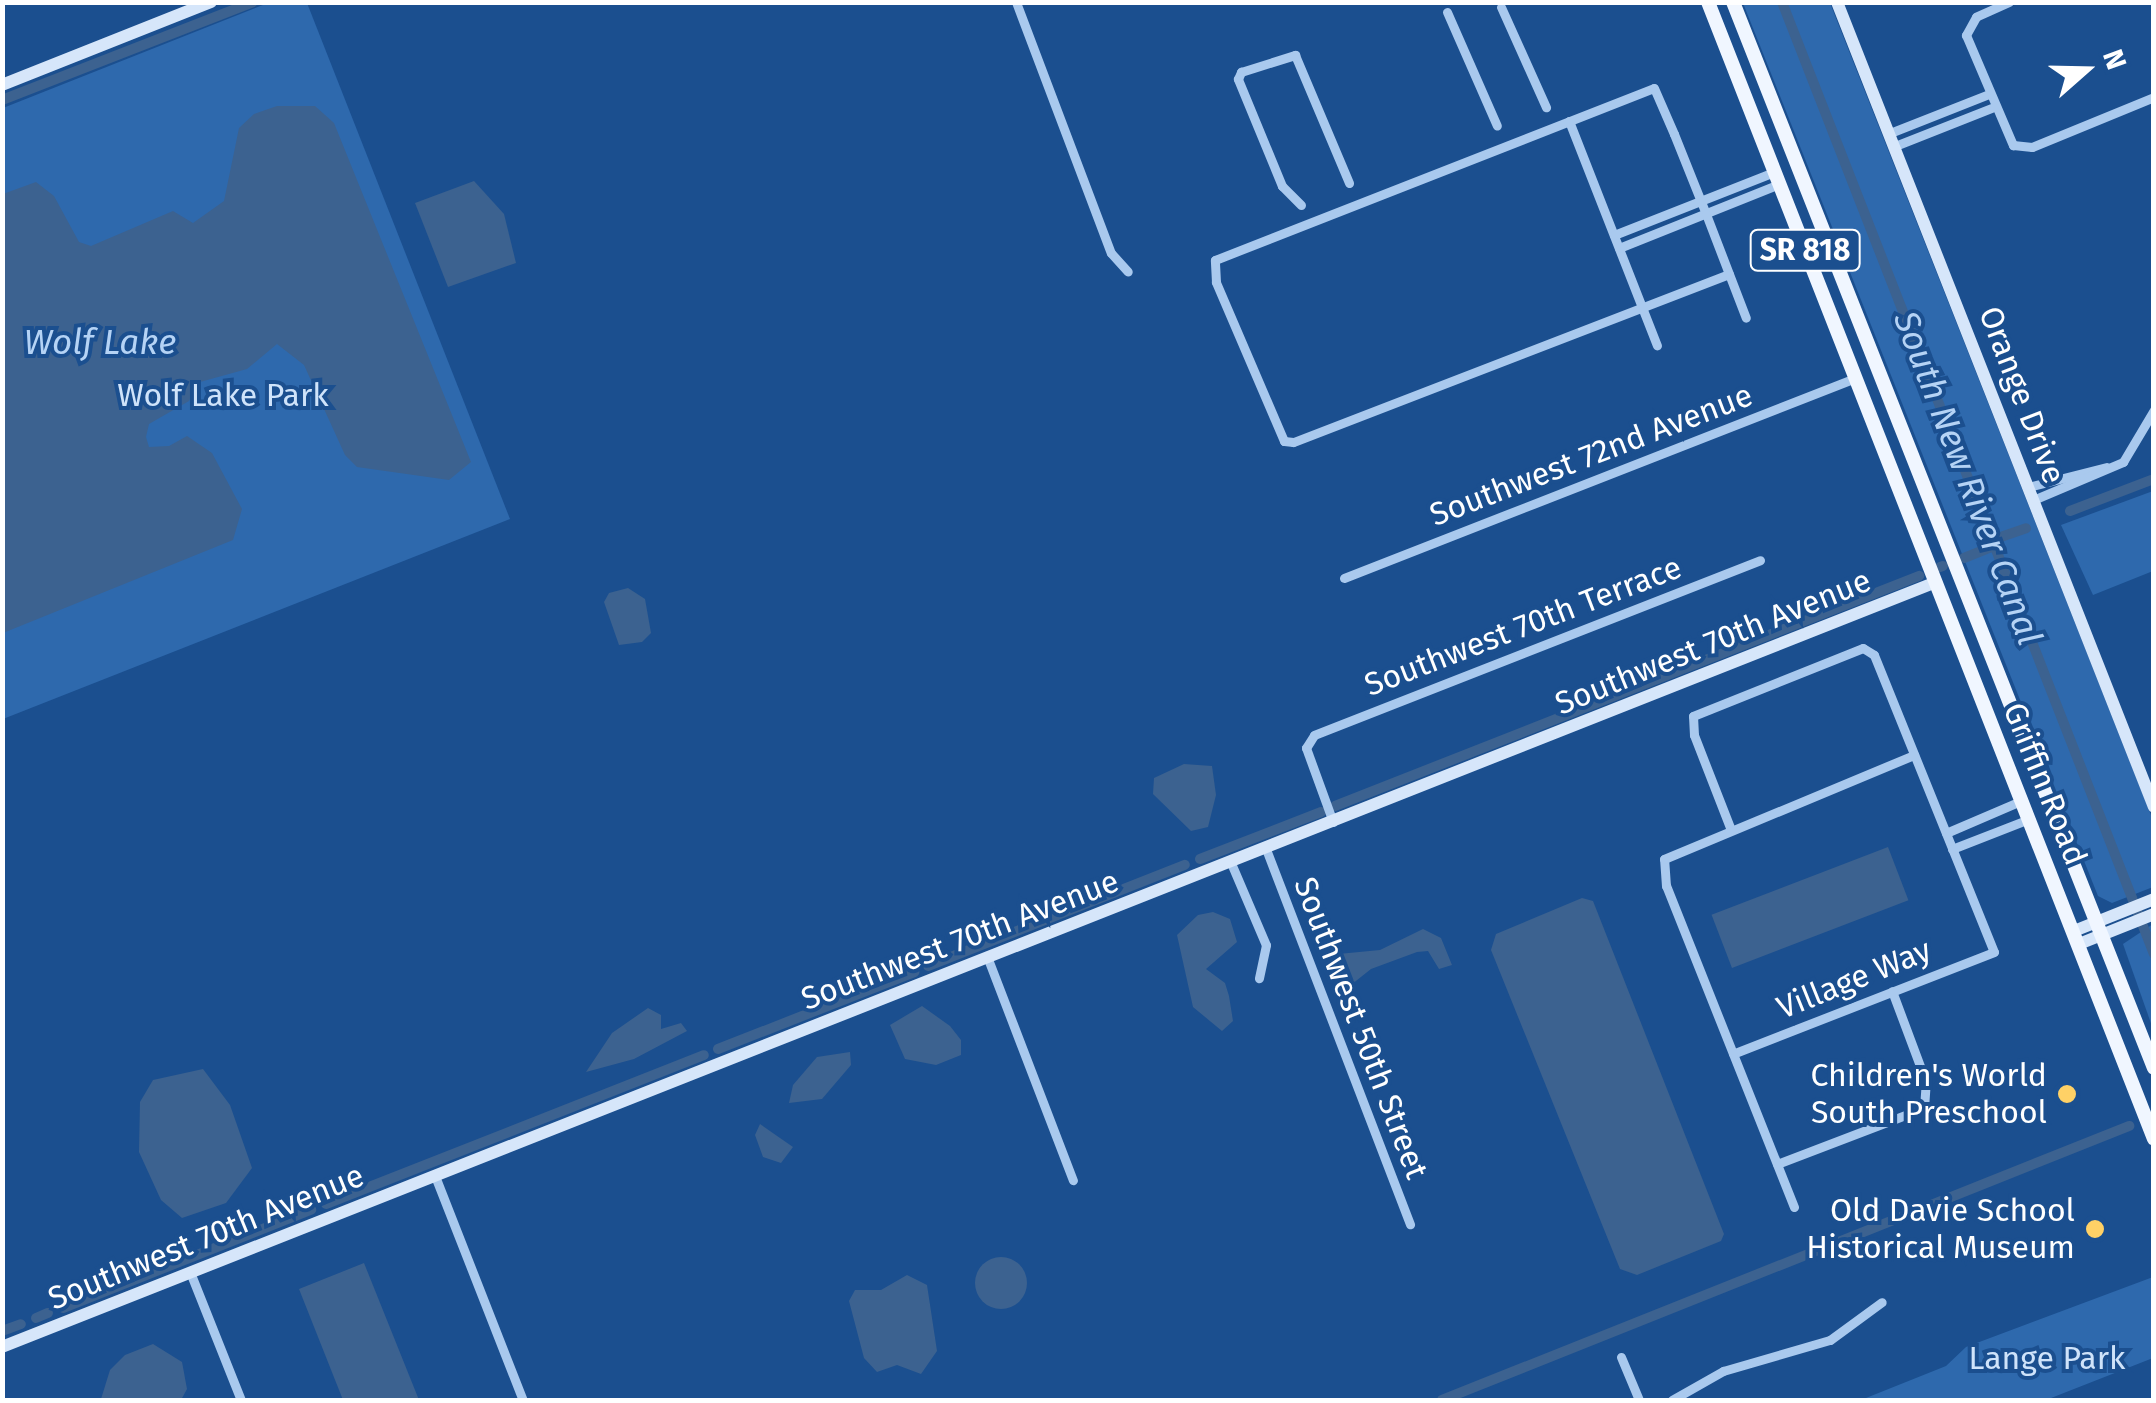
<!DOCTYPE html>
<html>
<head>
<meta charset="utf-8">
<style>
  body { margin:0 }
  #map { position:relative; width:2156px; height:1403px; overflow:hidden; background:#1b4f8f; font-family:"Fira Sans",sans-serif }
  div>[style] { position:absolute }
  .green>* { inset:0; background:#2e69ad }
  .water>* { inset:0; background:#3c6290; transform-origin:0 0 }
  .round { border-radius:50% }
  .canal>* { height:10px; margin:-5px; padding:0 5px; transform-origin:5px; border-radius:5px; background:#3c6290 }
  .street>* { height:9px; margin:-4.5px; padding:0 4.5px; transform-origin:4.5px; border-radius:4.5px; background:#a9c9ee }
  .secondary>* { height:12px; margin:-6px; padding:0 6px; transform-origin:6px; border-radius:6px; background:#d6e6fa }
  .primary>* { height:14px; margin:-7px; padding:0 7px; transform-origin:7px; border-radius:7px; background:#f0f6ff }
  .dots>* { width:28px; height:28px; translate:-50% -50%; box-sizing:border-box; border:5px solid #1b4f8f; border-radius:50% }
  span { translate:-50% -50%; white-space:nowrap; text-align:center; line-height:1.15; -webkit-text-stroke:8px #1b4f8f; paint-order:stroke }
  .shield-label span { padding:2px 8px; background:#1b4f8f; border:2px solid; border-radius:8px; -webkit-text-stroke-width:0 }
  .shield-label { font-size:30px; color:#fff; font-weight:700 }
  .park-label { font-size:32px; color:#cfe3fa }
  .street-label { font-size:32px; color:#fff }
  .poi-label { font-size:32px; color:#fff }
  .right { translate:-100% -50%; text-align:right }
  .water-label { font-size:35px; color:#b5d3f5; font-style:italic }
  .frame { position:absolute; inset:0; border:5px solid #fff; pointer-events:none }
  .north { position:absolute; left:2036px; top:20px; width:100px; height:100px; -webkit-text-stroke:8px #1b4f8f; paint-order:stroke; rotate:70deg; font-size:28px; font-weight:700; line-height:40px; text-align:center; color:#fff }
  .north::after { content:''; display:block; margin:auto; width:35px; height:45px; background:#fff; clip-path:polygon(50% 0,100% 100%,50% 72%,0 100%) }
</style>
</head>
<body>
<div id="map">
  <div class="green">
    <div style="clip-path:polygon(268px 3px,307px 3px,510px 519px,3px 719px,3px 108px)"></div>
    <div style="clip-path:polygon(1743px 3px,1830px 3px,2153px 820px,2153px 887px,2112px 903px,2098px 896px)"></div>
    <div style="clip-path:polygon(2153px 491px,2153px 571px,2093px 595px,2061px 525px)"></div>
    <div style="clip-path:polygon(2153px 924px,2153px 1029px,2123px 944px)"></div>
    <div style="clip-path:polygon(2153px 1277px,2153px 1358px,2046px 1400px,1861px 1400px,1946px 1366px,1966px 1347px)"></div>
  </div>
  <div class="water">
    <div style="clip-path:polygon(277px 106px,315px 106px,334px 123px,471px 462px,449px 480px,357px 467px,345px 455px,304px 365px,277px 344px,247px 369px,200px 382px,189px 401px,149px 424px,146px 437px,149px 447px,169px 446px,187px 436px,212px 453px,242px 509px,233px 540px,3px 633px,3px 194px,36px 182px,54px 196px,79px 242px,91px 246px,173px 211px,193px 223px,224px 201px,239px 128px,254px 114px)"></div>
    <div style="clip-path:polygon(474px 181px,504px 214px,516px 263px,448px 287px,415px 203px)"></div>
    <div style="clip-path:polygon(628px 588px,645px 599px,651px 633px,642px 642px,619px 645px,604px 602px,609px 593px)"></div>
    <div style="clip-path:polygon(1184px 764px,1212px 766px,1216px 795px,1208px 827px,1191px 831px,1153px 794px,1154px 778px)"></div>
    <div style="left:1888px;top:847px;width:57px;height:189px;rotate:69deg"></div>
    <div style="clip-path:polygon(1582px 898px,1593px 901px,1724px 1234px,1721px 1241px,1637px 1275px,1620px 1269px,1491px 950px,1496px 934px)"></div>
    <div style="clip-path:polygon(1213px 912px,1230px 919px,1237px 942px,1206px 969px,1225px 983px,1229px 996px,1233px 1021px,1222px 1031px,1193px 1007px,1177px 935px,1198px 915px)"></div>
    <div style="clip-path:polygon(1423px 929px,1441px 938px,1452px 965px,1439px 969px,1428px 951px,1417px 952px,1371px 969px,1337px 996px,1328px 955px,1380px 950px)"></div>
    <div style="clip-path:polygon(922px 1006px,950px 1026px,961px 1040px,961px 1055px,936px 1065px,905px 1059px,890px 1025px)"></div>
    <div style="clip-path:polygon(648px 1008px,661px 1015px,661px 1029px,681px 1023px,687px 1031px,634px 1059px,586px 1072px,612px 1033px)"></div>
    <div style="clip-path:polygon(850px 1052px,851px 1065px,822px 1099px,789px 1103px,793px 1085px,817px 1057px)"></div>
    <div style="clip-path:polygon(203px 1069px,230px 1105px,252px 1168px,226px 1203px,182px 1218px,161px 1200px,139px 1152px,140px 1102px,153px 1080px)"></div>
    <div style="clip-path:polygon(760px 1124px,793px 1147px,781px 1163px,763px 1157px,755px 1135px)"></div>
    <div class="round" style="left:975px;top:1257px;width:52px;height:52px"></div>
    <div style="clip-path:polygon(364px 1263px,419px 1400px,343px 1400px,299px 1289px)"></div>
    <div style="clip-path:polygon(907px 1275px,927px 1285px,937px 1351px,921px 1374px,897px 1365px,877px 1372px,864px 1358px,849px 1301px,855px 1290px,881px 1290px)"></div>
    <div style="clip-path:polygon(153px 1344px,182px 1362px,187px 1389px,181px 1400px,101px 1399px,110px 1370px,125px 1355px)"></div>
  </div>
  <div class="canal">
    <div style="left:1782px;top:2px;width:1022px;rotate:68.66deg"></div>
    <div style="left:2px;top:100px;width:269px;rotate:-21.3deg"></div>
    <div style="left:2070px;top:511px;width:90px;rotate:-20.9deg"></div>
    <div style="left:1992px;top:540px;width:36px;rotate:-19deg"></div>
    <div style="left:1964px;top:558px;width:32px;rotate:-22deg"></div>
    <div style="left:1940px;top:567px;width:3px;rotate:-18deg"></div>
    <div style="left:1335px;top:806px;width:628px;rotate:-21.5deg"></div>
    <div style="left:1200px;top:859px;width:130px;rotate:-21.2deg"></div>
    <div style="left:928px;top:966px;width:276px;rotate:-21.5deg"></div>
    <div style="left:718px;top:1049px;width:211px;rotate:-21.4deg"></div>
    <div style="left:326px;top:1204px;width:406px;rotate:-21.5deg"></div>
    <div style="left:63px;top:1308px;width:267px;rotate:-21.6deg"></div>
    <div style="left:36px;top:1318px;width:13px;rotate:-23deg"></div>
    <div style="left:2px;top:1331px;width:20px;rotate:-20deg"></div>
    <div style="left:1442px;top:1400px;width:740px;rotate:-21.74deg"></div>
  </div>
  <div class="street">
    <div style="left:1016px;top:2px;width:268px;rotate:69.3deg"></div>
    <div style="left:1111px;top:253px;width:25px;rotate:48deg"></div>
    <div style="left:2009px;top:2px;width:36px;rotate:156deg"></div>
    <div style="left:1976px;top:17px;width:21px;rotate:119deg"></div>
    <div style="left:1966px;top:35px;width:120px;rotate:66.9deg"></div>
    <div style="left:2013px;top:145px;width:19px;rotate:6deg"></div>
    <div style="left:2032px;top:147px;width:132px;rotate:-22.3deg"></div>
    <div style="left:1501px;top:7px;width:110px;rotate:65.8deg"></div>
    <div style="left:1447px;top:12px;width:124px;rotate:66.3deg"></div>
    <div style="left:1569px;top:121px;width:241px;rotate:68.6deg"></div>
    <div style="left:1890px;top:133px;width:106px;rotate:-21.5deg"></div>
    <div style="left:1895px;top:146px;width:106px;rotate:-21.5deg"></div>
    <div style="left:1301px;top:205px;width:27px;rotate:-135deg"></div>
    <div style="left:1282px;top:186px;width:116px;rotate:-112.4deg"></div>
    <div style="left:1238px;top:79px;width:8px;rotate:-67deg"></div>
    <div style="left:1241px;top:72px;width:57px;rotate:-17.5deg"></div>
    <div style="left:1295px;top:55px;width:139px;rotate:67.1deg"></div>
    <div style="left:1614px;top:235px;width:172px;rotate:-21.5deg"></div>
    <div style="left:1619px;top:248px;width:172px;rotate:-21.8deg"></div>
    <div style="left:1729px;top:274px;width:467px;rotate:158.9deg"></div>
    <div style="left:1293px;top:442px;width:9px;rotate:-174deg"></div>
    <div style="left:1284px;top:441px;width:173px;rotate:-113.2deg"></div>
    <div style="left:1216px;top:282px;width:22px;rotate:-93deg"></div>
    <div style="left:1215px;top:260px;width:471px;rotate:-21.4deg"></div>
    <div style="left:1654px;top:88px;width:50px;rotate:66.5deg"></div>
    <div style="left:1674px;top:134px;width:86px;rotate:68.2deg"></div>
    <div style="left:1706px;top:214px;width:111px;rotate:69deg"></div>
    <div style="left:2028px;top:487px;width:81px;rotate:-14.2deg"></div>
    <div style="left:2033px;top:500px;width:98px;rotate:-22.9deg"></div>
    <div style="left:2123px;top:462px;width:61px;rotate:-59.2deg"></div>
    <div style="left:1344px;top:578px;width:549px;rotate:-21.37deg"></div>
    <div style="left:1333px;top:822px;width:79px;rotate:-110deg"></div>
    <div style="left:1306px;top:748px;width:15px;rotate:-58deg"></div>
    <div style="left:1314px;top:735px;width:479px;rotate:-21.4deg"></div>
    <div style="left:1731px;top:830px;width:102px;rotate:-111.3deg"></div>
    <div style="left:1694px;top:735px;width:19px;rotate:-93deg"></div>
    <div style="left:1693px;top:716px;width:183px;rotate:-21.8deg"></div>
    <div style="left:1863px;top:648px;width:13px;rotate:32deg"></div>
    <div style="left:1874px;top:655px;width:320px;rotate:68deg"></div>
    <div style="left:1994px;top:952px;width:280px;rotate:158.7deg"></div>
    <div style="left:1946px;top:833px;width:84px;rotate:-23.2deg"></div>
    <div style="left:1266px;top:849px;width:402px;rotate:69deg"></div>
    <div style="left:1952px;top:849px;width:83px;rotate:-21.3deg"></div>
    <div style="left:1231px;top:863px;width:89px;rotate:66.9deg"></div>
    <div style="left:1266px;top:945px;width:34px;rotate:102deg"></div>
    <div style="left:988px;top:959px;width:237px;rotate:69deg"></div>
    <div style="left:1777px;top:1164px;width:157px;rotate:-20.9deg"></div>
    <div style="left:1924px;top:1108px;width:26px;rotate:-86deg"></div>
    <div style="left:1926px;top:1082px;width:97px;rotate:-110.5deg"></div>
    <div style="left:435px;top:1176px;width:241px;rotate:68.6deg"></div>
    <div style="left:1794px;top:1207px;width:346px;rotate:-111.7deg"></div>
    <div style="left:1666px;top:886px;width:27px;rotate:-94deg"></div>
    <div style="left:1664px;top:859px;width:271px;rotate:-22.6deg"></div>
    <div style="left:190px;top:1272px;width:138px;rotate:68.3deg"></div>
    <div style="left:1621px;top:1357px;width:47px;rotate:67.3deg"></div>
    <div style="left:1672px;top:1400px;width:59px;rotate:-29.6deg"></div>
    <div style="left:1723px;top:1371px;width:111px;rotate:-16.2deg"></div>
    <div style="left:1830px;top:1340px;width:64px;rotate:-36.2deg"></div>
  </div>
  <div class="secondary">
    <div style="left:1837px;top:2px;width:865px;rotate:68.51deg"></div>
    <div style="left:2px;top:85px;width:225px;rotate:-21.7deg"></div>
    <div style="left:2074px;top:931px;width:86px;rotate:-21.8deg"></div>
    <div style="left:2079px;top:944px;width:81px;rotate:-21.8deg"></div>
    <div style="left:2px;top:1347px;width:2080px;rotate:-21.58deg"></div>
  </div>
  <div class="primary">
    <div style="left:1708px;top:2px;width:1221px;rotate:68.58deg"></div>
    <div style="left:1733px;top:2px;width:1146px;rotate:68.45deg"></div>
  </div>
  <div class="dots">
    <div style="left:2067px;top:1094px;background:#ffd166"></div>
    <div style="left:2095px;top:1229px;background:#ffd166"></div>
  </div>
  <div class="shield-label">
    <span style="left:1805px;top:250px">SR 818</span>
  </div>
  <div class="park-label">
    <span style="left:223px;top:395px">Wolf Lake Park</span>
    <span style="left:2047px;top:1358px">Lange Park</span>
  </div>
  <div class="street-label">
    <span style="left:2022px;top:395px;rotate:69deg">Orange Drive</span>
    <span style="left:1591px;top:455px;rotate:-21deg">Southwest 72nd Avenue</span>
    <span style="left:1523px;top:626px;rotate:-21deg">Southwest 70th Terrace</span>
    <span style="left:1713px;top:642px;rotate:-22deg">Southwest 70th Avenue</span>
    <span style="left:2045px;top:784px;rotate:68deg">Griffin Road</span>
    <span style="left:960px;top:940px;rotate:-21deg">Southwest 70th Avenue</span>
    <span style="left:1854px;top:979px;rotate:-22deg">Village Way</span>
    <span style="left:1361px;top:1028px;rotate:69deg">Southwest 50th Street</span>
    <span style="left:206px;top:1237px;rotate:-22deg">Southwest 70th Avenue</span>
  </div>
  <div class="poi-label">
    <span class="right" style="left:2047px;top:1094px">Children's World<br>South Preschool</span>
    <span class="right" style="left:2075px;top:1229px">Old Davie School<br>Historical Museum</span>
  </div>
  <div class="water-label">
    <span style="left:100px;top:342px">Wolf Lake</span>
    <span style="left:1968px;top:478px;rotate:69deg">South New River Canal</span>
  </div>
  <div class="frame"></div>
  <div class="north">N</div>
</div>
</body>
</html>
